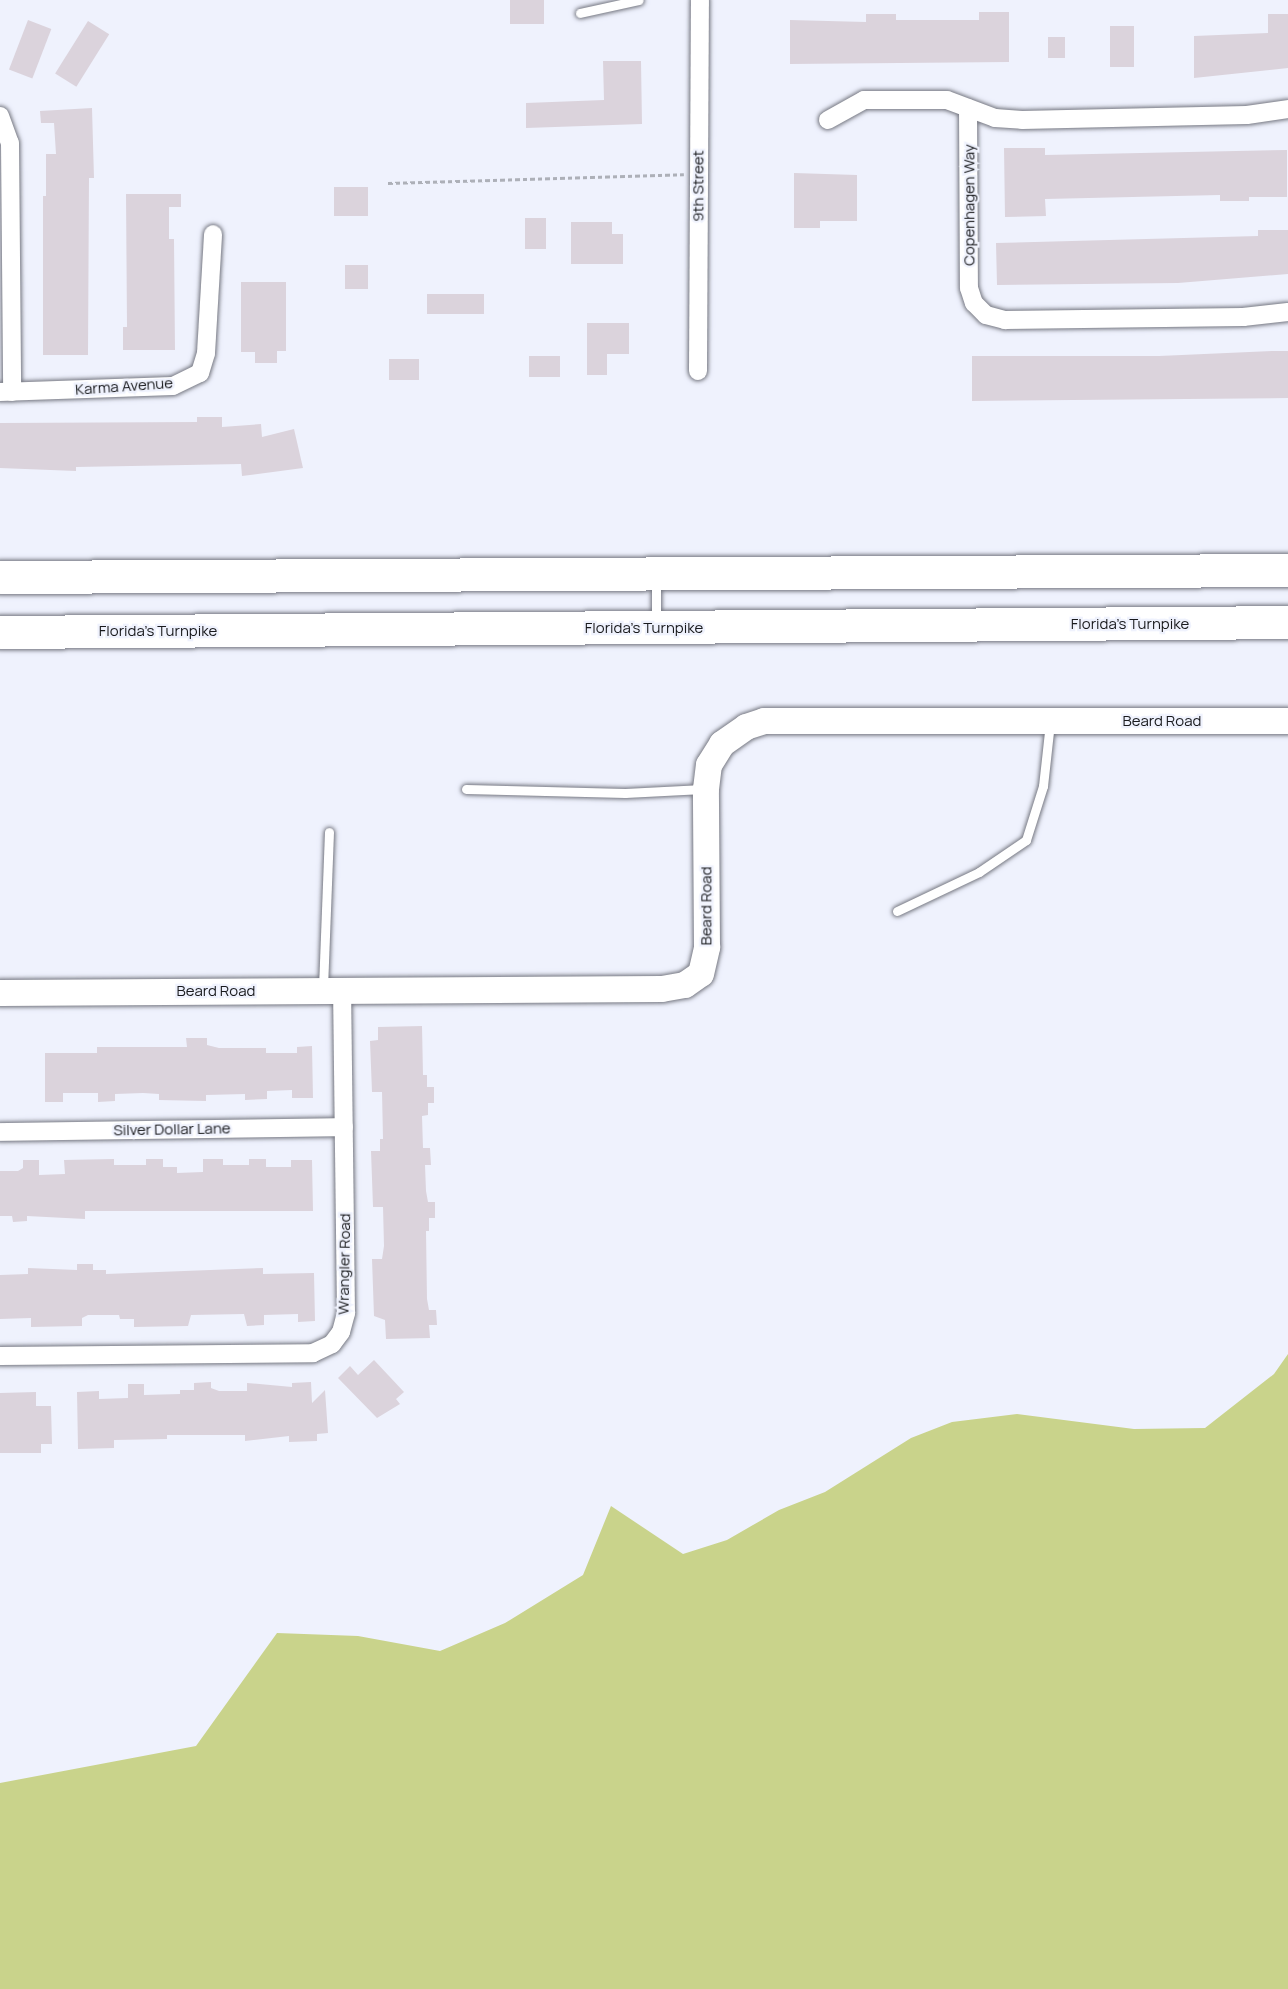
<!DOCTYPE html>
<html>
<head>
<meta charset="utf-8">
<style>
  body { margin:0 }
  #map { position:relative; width:1288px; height:1989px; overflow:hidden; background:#eff2fd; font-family:Manrope,sans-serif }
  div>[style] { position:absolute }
  .green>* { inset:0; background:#c9d38b }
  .building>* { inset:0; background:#dbd3dc; transform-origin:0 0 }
  .path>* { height:3px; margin-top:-1.5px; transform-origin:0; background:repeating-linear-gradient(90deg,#adb0b8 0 4.5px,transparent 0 7.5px) }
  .roads { filter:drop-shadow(0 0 2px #767882) drop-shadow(0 0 2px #767882) }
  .lane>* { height:9px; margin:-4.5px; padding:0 4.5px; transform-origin:4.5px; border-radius:4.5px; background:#fff }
  .street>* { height:18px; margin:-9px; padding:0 9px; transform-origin:9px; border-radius:9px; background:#fff }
  .secondary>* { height:26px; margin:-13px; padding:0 13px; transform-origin:13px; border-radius:13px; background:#fff }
  .highway>* { height:33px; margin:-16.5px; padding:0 16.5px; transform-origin:16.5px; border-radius:16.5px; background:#fff }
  span { translate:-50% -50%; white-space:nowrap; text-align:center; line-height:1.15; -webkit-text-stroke:4.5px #eff2fd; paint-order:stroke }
  .street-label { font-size:15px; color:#191a1d }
</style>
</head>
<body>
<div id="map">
  <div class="green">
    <div style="clip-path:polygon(1288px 1354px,1288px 1989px,0 1989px,0 1783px,196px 1746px,277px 1633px,358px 1636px,440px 1651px,505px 1623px,583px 1575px,611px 1506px,683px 1554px,727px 1540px,779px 1510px,825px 1492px,911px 1438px,952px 1422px,1017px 1414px,1134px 1429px,1205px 1428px,1274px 1374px)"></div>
  </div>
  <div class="building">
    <div style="left:510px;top:0;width:34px;height:24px"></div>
    <div style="clip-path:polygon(979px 12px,1009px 12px,1009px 62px,790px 64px,790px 20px,866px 22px,866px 14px,896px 14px,896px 20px,979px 20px)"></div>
    <div style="clip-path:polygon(1268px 14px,1288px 14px,1288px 68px,1194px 78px,1194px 36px,1268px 33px)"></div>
    <div style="left:28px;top:20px;width:25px;height:53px;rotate:21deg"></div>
    <div style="left:88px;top:21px;width:25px;height:62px;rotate:32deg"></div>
    <div style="left:1110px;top:26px;width:24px;height:41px"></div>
    <div style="left:1048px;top:37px;width:17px;height:21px"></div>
    <div style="clip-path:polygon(603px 61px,641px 61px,642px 124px,526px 128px,526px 103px,604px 100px)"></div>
    <div style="clip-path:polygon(92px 108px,94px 178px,89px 178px,88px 355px,43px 355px,43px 196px,46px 196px,46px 154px,56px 154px,54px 123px,41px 123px,40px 111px)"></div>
    <div style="clip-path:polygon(1004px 148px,1045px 148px,1045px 155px,1287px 150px,1287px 197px,1249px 197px,1249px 201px,1220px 201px,1220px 195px,1045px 199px,1046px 216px,1005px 217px)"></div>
    <div style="clip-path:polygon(794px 173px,857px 175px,857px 221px,820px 221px,820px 228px,794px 228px)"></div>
    <div style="left:334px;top:187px;width:34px;height:29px"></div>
    <div style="clip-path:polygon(126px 194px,181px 194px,181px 207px,169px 207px,169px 239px,174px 239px,175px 350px,123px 350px,123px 327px,127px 327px)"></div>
    <div style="left:525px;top:218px;width:21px;height:31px"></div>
    <div style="clip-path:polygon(571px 222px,612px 222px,612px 234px,623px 234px,623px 264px,571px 264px)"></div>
    <div style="clip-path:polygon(1258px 230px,1288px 230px,1288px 274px,1178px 283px,997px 285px,996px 243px,1258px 236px)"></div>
    <div style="left:345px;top:265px;width:23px;height:24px"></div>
    <div style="clip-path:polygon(241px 282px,286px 282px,286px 351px,277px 351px,277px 363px,255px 363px,255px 352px,241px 352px)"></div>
    <div style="left:427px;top:294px;width:57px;height:20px"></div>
    <div style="clip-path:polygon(587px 323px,629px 323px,629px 354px,607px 354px,607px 375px,587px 375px)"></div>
    <div style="clip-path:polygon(1272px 351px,1288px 351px,1288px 398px,972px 401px,972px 356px,1159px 356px)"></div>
    <div style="left:529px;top:356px;width:31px;height:21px"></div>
    <div style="left:389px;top:359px;width:30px;height:21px"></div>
    <div style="clip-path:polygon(197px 417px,222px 417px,222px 427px,261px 424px,262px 437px,294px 429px,303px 468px,242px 476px,241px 464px,76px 467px,76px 471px,0 468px,0 423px,197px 422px)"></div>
    <div style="clip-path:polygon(422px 1026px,423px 1075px,427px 1075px,427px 1087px,434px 1087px,434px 1103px,428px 1103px,428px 1115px,422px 1116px,423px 1148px,430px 1148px,431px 1165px,425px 1165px,426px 1191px,428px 1202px,435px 1202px,435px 1218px,429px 1218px,429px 1231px,426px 1231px,427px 1299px,429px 1310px,436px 1310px,437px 1325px,429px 1325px,430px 1338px,386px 1339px,385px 1320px,374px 1316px,372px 1259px,382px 1259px,384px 1246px,383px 1207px,373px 1207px,371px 1151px,380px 1151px,380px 1139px,383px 1139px,382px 1092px,372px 1092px,370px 1041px,378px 1040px,378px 1027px)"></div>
    <div style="clip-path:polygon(186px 1038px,207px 1038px,207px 1045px,219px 1048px,266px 1048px,266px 1053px,297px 1053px,297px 1047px,312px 1046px,313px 1098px,292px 1098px,292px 1090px,267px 1091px,267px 1099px,245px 1100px,245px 1094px,206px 1095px,206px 1101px,159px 1100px,159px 1094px,143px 1093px,115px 1094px,115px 1101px,98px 1102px,98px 1093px,63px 1093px,63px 1102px,45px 1102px,45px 1053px,97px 1053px,97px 1047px,187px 1047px)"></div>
    <div style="clip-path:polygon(114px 1159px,114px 1165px,146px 1165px,146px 1159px,163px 1159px,163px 1167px,177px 1167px,177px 1173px,203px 1172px,203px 1159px,223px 1159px,223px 1165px,249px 1165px,249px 1159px,266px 1159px,266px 1167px,291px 1167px,291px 1160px,312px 1160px,313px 1211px,85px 1211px,85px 1219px,27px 1216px,27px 1221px,13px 1222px,12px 1216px,0 1216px,0 1171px,18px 1171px,23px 1168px,23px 1160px,39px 1160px,39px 1175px,65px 1174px,64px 1160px)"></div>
    <div style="clip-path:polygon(77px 1264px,93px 1264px,93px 1270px,106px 1270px,106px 1274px,263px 1268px,263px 1274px,314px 1273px,315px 1321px,298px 1322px,298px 1314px,264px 1315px,264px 1325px,247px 1326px,244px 1314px,191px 1315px,188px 1326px,134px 1327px,134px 1319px,120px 1319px,119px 1315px,88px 1315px,82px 1318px,82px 1326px,31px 1327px,31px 1318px,0 1319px,0 1275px,28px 1274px,28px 1268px,77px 1270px)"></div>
    <div style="clip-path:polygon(374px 1360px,404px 1392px,396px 1399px,400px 1404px,377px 1418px,338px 1378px,350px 1366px,358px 1375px)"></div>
    <div style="clip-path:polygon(211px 1382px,211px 1388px,219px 1391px,247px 1391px,247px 1383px,292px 1387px,292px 1383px,311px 1382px,312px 1403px,325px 1390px,328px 1433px,317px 1434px,317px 1441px,289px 1442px,289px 1436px,245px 1441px,245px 1435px,167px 1435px,167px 1439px,114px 1440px,114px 1448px,78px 1449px,77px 1392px,99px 1391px,99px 1399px,128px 1398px,128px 1384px,144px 1384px,144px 1395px,180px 1394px,180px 1390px,194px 1390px,194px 1383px)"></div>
    <div style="clip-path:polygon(36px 1392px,36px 1406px,51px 1406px,52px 1444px,41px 1444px,41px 1453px,0 1453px,0 1393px)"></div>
  </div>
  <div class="path">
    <div style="left:388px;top:183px;width:296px;rotate:-1.7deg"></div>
  </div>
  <div class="roads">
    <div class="lane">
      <div style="left:580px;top:13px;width:60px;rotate:-12.4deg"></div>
      <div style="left:656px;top:580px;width:43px;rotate:90deg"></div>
      <div style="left:466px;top:789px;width:159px;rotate:1.4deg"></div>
      <div style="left:625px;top:793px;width:78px;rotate:-2.9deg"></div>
      <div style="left:897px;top:911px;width:91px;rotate:-25.4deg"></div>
      <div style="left:979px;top:872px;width:57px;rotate:-34.2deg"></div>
      <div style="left:1026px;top:840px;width:57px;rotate:-72.5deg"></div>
      <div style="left:1043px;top:786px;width:63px;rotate:-83.7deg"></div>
      <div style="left:323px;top:988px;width:156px;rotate:-87.8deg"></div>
    </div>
    <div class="street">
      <div style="left:968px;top:108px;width:180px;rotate:89.7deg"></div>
      <div style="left:969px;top:288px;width:16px;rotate:72deg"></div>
      <div style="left:974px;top:303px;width:17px;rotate:45deg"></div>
      <div style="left:986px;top:315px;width:20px;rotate:15deg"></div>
      <div style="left:1005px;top:320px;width:238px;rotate:-0.7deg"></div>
      <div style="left:1243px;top:317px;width:45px;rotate:-6.3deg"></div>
      <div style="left:0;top:116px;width:29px;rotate:70deg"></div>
      <div style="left:10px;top:143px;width:249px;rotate:89.5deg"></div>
      <div style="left:828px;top:120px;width:41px;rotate:-29.1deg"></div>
      <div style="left:864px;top:100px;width:83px"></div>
      <div style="left:947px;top:100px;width:51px;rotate:20.6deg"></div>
      <div style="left:995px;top:118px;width:27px;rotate:4deg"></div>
      <div style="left:1022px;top:120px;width:225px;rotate:-1.3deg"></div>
      <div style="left:1247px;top:115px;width:41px;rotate:-8.3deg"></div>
      <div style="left:698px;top:371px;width:371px;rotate:-89.7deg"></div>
      <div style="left:0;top:392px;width:173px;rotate:-2deg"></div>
      <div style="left:173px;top:386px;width:30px;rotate:-26deg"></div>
      <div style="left:200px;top:373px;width:21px;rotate:-73deg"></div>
      <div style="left:206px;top:353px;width:119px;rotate:-86.6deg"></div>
      <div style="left:0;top:1132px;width:344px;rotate:-0.8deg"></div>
      <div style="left:0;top:1356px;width:313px;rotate:-0.5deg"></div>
      <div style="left:313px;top:1353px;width:21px;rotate:-25deg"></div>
      <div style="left:332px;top:1344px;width:15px;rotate:-53deg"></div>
      <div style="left:341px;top:1332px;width:20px;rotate:-75deg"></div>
      <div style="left:346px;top:1313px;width:322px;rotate:-90.7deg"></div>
    </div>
    <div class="secondary">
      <div style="left:0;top:993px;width:662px;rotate:-0.35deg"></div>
      <div style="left:662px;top:989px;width:23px;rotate:-10deg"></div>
      <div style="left:685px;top:985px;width:19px;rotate:-35deg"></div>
      <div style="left:701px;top:974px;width:28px;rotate:-77deg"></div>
      <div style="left:707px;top:947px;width:158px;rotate:-90.4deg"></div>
      <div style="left:706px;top:789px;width:24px;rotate:-83deg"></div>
      <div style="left:709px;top:765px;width:25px;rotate:-58deg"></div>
      <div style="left:722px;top:744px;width:29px;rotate:-35deg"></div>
      <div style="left:746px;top:727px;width:19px;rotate:-18deg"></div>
      <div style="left:764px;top:721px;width:524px"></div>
    </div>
    <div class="highway">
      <div style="left:0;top:577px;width:1288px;rotate:-0.31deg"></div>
      <div style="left:0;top:632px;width:1288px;rotate:-0.44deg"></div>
    </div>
  </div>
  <div class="street-label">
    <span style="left:698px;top:186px;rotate:-90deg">9th Street</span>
    <span style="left:969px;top:205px;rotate:-90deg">Copenhagen Way</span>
    <span style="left:124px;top:386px;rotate:-4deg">Karma Avenue</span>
    <span style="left:1130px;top:624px">Florida's Turnpike</span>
    <span style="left:644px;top:628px">Florida's Turnpike</span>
    <span style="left:158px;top:631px">Florida's Turnpike</span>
    <span style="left:1162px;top:721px">Beard Road</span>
    <span style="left:706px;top:906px;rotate:-90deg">Beard Road</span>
    <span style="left:216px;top:991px">Beard Road</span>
    <span style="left:172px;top:1129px;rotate:-1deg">Silver Dollar Lane</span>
    <span style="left:344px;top:1264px;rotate:-89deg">Wrangler Road</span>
  </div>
</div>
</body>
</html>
